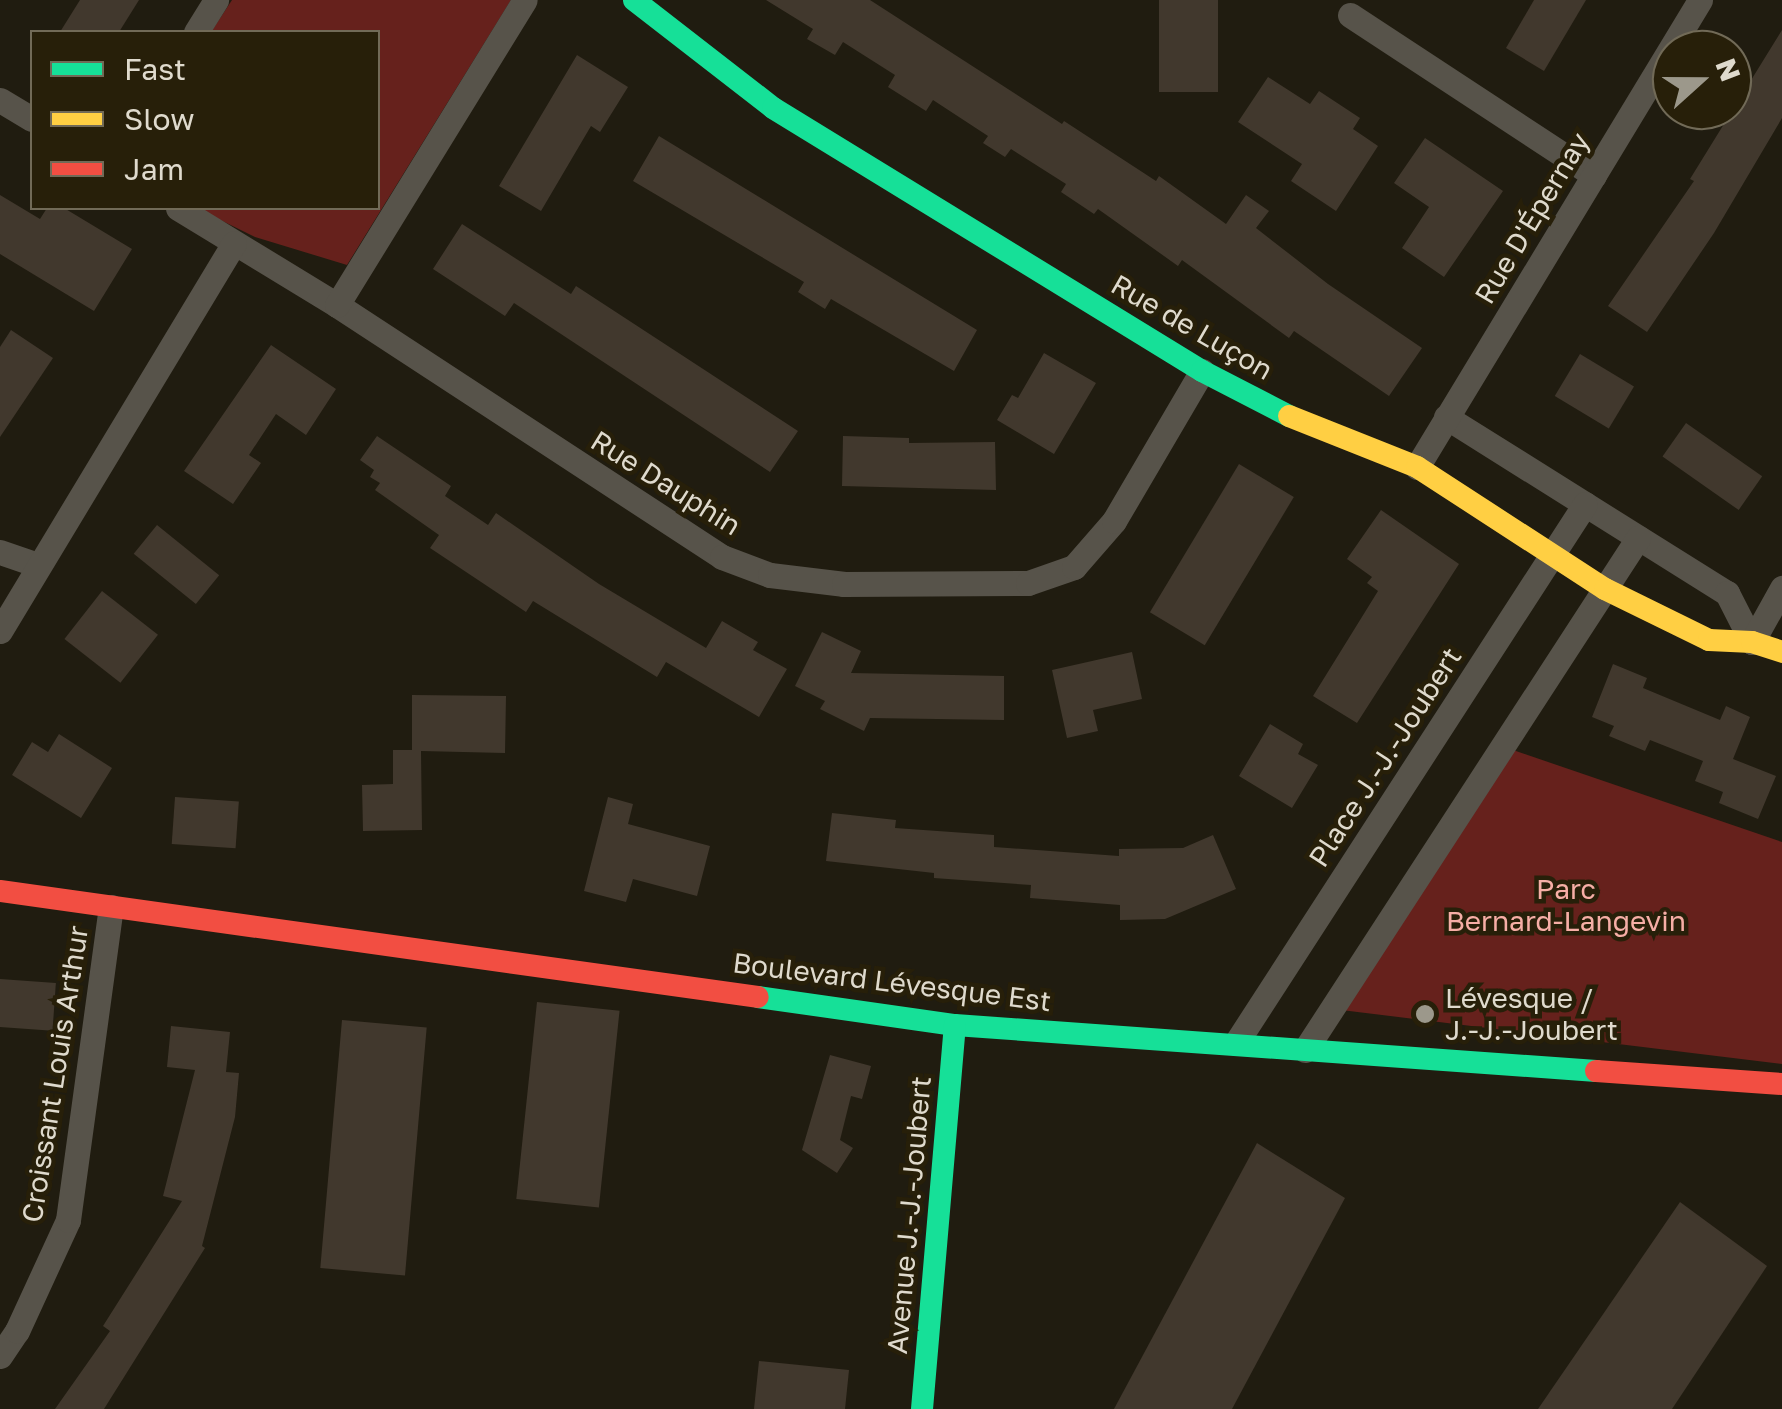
<!DOCTYPE html>
<html>
<head>
<meta charset="utf-8">
<style>
  body { margin:0 }
  #map { position:relative; width:1782px; height:1409px; overflow:hidden; background:#201c10; font-family:"Golos Text",sans-serif }
  div>[style] { position:absolute }
  .green>* { inset:0; background:#66211c }
  .building>* { inset:0; background:#41382d; transform-origin:0 0 }
  .street>* { height:25px; margin:-12.5px; padding:0 12.5px; transform-origin:12.5px; border-radius:12.5px; background:#57534a }
  .fast>* { height:22px; margin:-11px; padding:0 11px; transform-origin:11px; border-radius:11px; background:#16e098 }
  .slow>* { height:22px; margin:-11px; padding:0 11px; transform-origin:11px; border-radius:11px; background:#ffcf43 }
  .jam>* { height:22px; margin:-11px; padding:0 11px; transform-origin:11px; border-radius:11px; background:#f24e42 }
  .dots>* { width:28px; height:28px; translate:-50% -50%; box-sizing:border-box; border:5px solid #271f09; border-radius:50% }
  span { translate:-50% -50%; white-space:nowrap; text-align:center; line-height:1.15; -webkit-text-stroke:9px #271f09; paint-order:stroke }
  .street-label { font-size:28px; color:#dfdacd }
  .park-label { font-size:28px; color:#f6aea6 }
  .poi-label { font-size:28px; color:#dfdacd }
  .left { translate:0 -50%; text-align:left }
  .legend { position:absolute; left:30px; top:30px; width:350px; height:180px; box-sizing:border-box; background:#271f09; border:2px solid #716a57; margin:0; padding:12px 18px; list-style:none; font-size:30px; color:#dfdacd }
  .legend li { display:flex; align-items:center; gap:20px; height:50px }
  .legend b { width:50px; border:2px solid #716a57 }
  .north { position:absolute; left:1652px; top:30px; width:100px; height:100px; box-sizing:border-box; background:#271f09; border:2px solid #716a57; border-radius:50%; rotate:69deg; font-size:28px; font-weight:700; line-height:40px; text-align:center; color:#dfdacd }
  .north::after { content:''; display:block; margin:auto; width:35px; height:45px; background:#9c988b; clip-path:polygon(50% 0,100% 100%,50% 72%,0 100%) }
</style>
</head>
<body>
<div id="map">
  <div class="green">
    <div style="clip-path:polygon(232px 0,511px 0,347px 265px,255px 237px,196px 208px,378px 208px,378px 32px,211px 32px)"></div>
    <div style="clip-path:polygon(1513px 750px,1782px 842px,1782px 1064px,1333px 1009px)"></div>
  </div>
  <div class="building">
    <div style="clip-path:polygon(80px 0,139px 0,119px 32px,60px 32px)"></div>
    <div style="clip-path:polygon(766px 0,870px 0,1062px 124px,1064px 121px,1156px 181px,1159px 176px,1226px 224px,1246px 195px,1269px 211px,1256px 228px,1328px 284px,1422px 348px,1389px 396px,1294px 331px,1289px 338px,1182px 260px,1178px 266px,1098px 209px,1094px 214px,1061px 192px,1066px 184px,1011px 149px,1005px 157px,983px 143px,988px 136px,933px 100px,926px 111px,888px 87px,895px 75px,843px 42px,835px 55px,807px 39px,813px 29px)"></div>
    <div style="left:1159px;top:0;width:59px;height:92px"></div>
    <div style="clip-path:polygon(1534px 0,1586px 0,1544px 71px,1506px 48px)"></div>
    <div style="clip-path:polygon(1782px 30px,1782px 118px,1714px 233px,1647px 332px,1608px 306px,1694px 181px,1690px 179px)"></div>
    <div style="clip-path:polygon(577px 55px,628px 87px,600px 132px,591px 126px,541px 211px,499px 186px)"></div>
    <div style="clip-path:polygon(1268px 77px,1310px 104px,1319px 91px,1360px 118px,1353px 129px,1378px 146px,1336px 211px,1291px 181px,1302px 164px,1238px 122px)"></div>
    <div style="clip-path:polygon(659px 136px,977px 330px,954px 371px,831px 299px,825px 309px,798px 292px,804px 282px,633px 181px)"></div>
    <div style="clip-path:polygon(1425px 138px,1503px 191px,1444px 277px,1402px 248px,1429px 207px,1394px 183px)"></div>
    <div style="clip-path:polygon(0 195px,40px 219px,47px 208px,64px 208px,132px 249px,94px 311px,0 254px)"></div>
    <div style="clip-path:polygon(462px 224px,571px 294px,576px 286px,798px 431px,770px 472px,514px 303px,505px 316px,433px 269px)"></div>
    <div style="clip-path:polygon(11px 330px,53px 358px,0 437px,0 347px)"></div>
    <div style="clip-path:polygon(271px 345px,336px 389px,306px 435px,276px 414px,249px 455px,261px 463px,233px 504px,184px 471px)"></div>
    <div style="clip-path:polygon(1044px 353px,1096px 383px,1054px 454px,997px 420px,1012px 395px,1018px 398px)"></div>
    <div style="left:1580px;top:354px;width:63px;height:49px;rotate:31deg"></div>
    <div style="left:1686px;top:423px;width:93px;height:41px;rotate:35deg"></div>
    <div style="clip-path:polygon(377px 436px,451px 486px,445px 496px,488px 525px,496px 513px,599px 584px,706px 648px,722px 621px,758px 642px,753px 650px,787px 669px,759px 717px,666px 662px,657px 677px,533px 601px,526px 612px,430px 548px,439px 535px,375px 490px,380px 483px,370px 477px,374px 470px,360px 460px)"></div>
    <div style="clip-path:polygon(843px 436px,909px 438px,909px 443px,995px 442px,996px 490px,842px 486px)"></div>
    <div style="left:1239px;top:464px;width:64px;height:173px;rotate:31deg"></div>
    <div style="clip-path:polygon(1381px 510px,1459px 564px,1357px 723px,1313px 696px,1378px 591px,1367px 583px,1372px 577px,1347px 559px)"></div>
    <div style="left:157px;top:525px;width:80px;height:37px;rotate:39deg"></div>
    <div style="left:102px;top:591px;width:71px;height:61px;rotate:38deg"></div>
    <div style="clip-path:polygon(822px 632px,861px 651px,851px 673px,1004px 676px,1004px 720px,870px 718px,864px 731px,820px 709px,825px 701px,795px 686px)"></div>
    <div style="clip-path:polygon(1132px 652px,1142px 699px,1093px 710px,1098px 731px,1067px 738px,1052px 670px)"></div>
    <div style="clip-path:polygon(1613px 664px,1647px 678px,1643px 688px,1720px 720px,1726px 706px,1750px 717px,1733px 759px,1776px 776px,1758px 819px,1719px 803px,1723px 792px,1695px 781px,1703px 761px,1650px 740px,1645px 751px,1609px 736px,1614px 726px,1592px 717px)"></div>
    <div style="clip-path:polygon(412px 695px,506px 696px,505px 753px,421px 751px,422px 830px,363px 831px,362px 785px,393px 784px,393px 750px,412px 750px)"></div>
    <div style="clip-path:polygon(1270px 724px,1303px 744px,1298px 754px,1318px 765px,1292px 808px,1239px 776px)"></div>
    <div style="clip-path:polygon(59px 734px,112px 768px,81px 818px,12px 775px,32px 742px,48px 752px)"></div>
    <div style="left:175px;top:797px;width:64px;height:47px;rotate:4deg"></div>
    <div style="clip-path:polygon(608px 797px,633px 804px,628px 824px,710px 846px,697px 896px,633px 879px,626px 902px,584px 891px)"></div>
    <div style="clip-path:polygon(832px 813px,896px 820px,895px 828px,994px 835px,994px 847px,1119px 856px,1119px 849px,1183px 848px,1213px 835px,1236px 889px,1165px 919px,1120px 920px,1120px 905px,1030px 898px,1031px 885px,934px 878px,934px 873px,826px 861px)"></div>
    <div style="left:0;top:979px;width:56px;height:48px;rotate:4deg"></div>
    <div style="left:537px;top:1002px;width:83px;height:198px;rotate:6deg"></div>
    <div style="left:342px;top:1020px;width:85px;height:249px;rotate:5deg"></div>
    <div style="clip-path:polygon(171px 1026px,230px 1032px,226px 1072px,239px 1073px,235px 1117px,202px 1246px,205px 1248px,104px 1409px,55px 1409px,110px 1331px,103px 1326px,182px 1201px,163px 1196px,195px 1070px,167px 1067px)"></div>
    <div style="clip-path:polygon(830px 1055px,871px 1066px,862px 1099px,851px 1096px,840px 1140px,853px 1148px,837px 1173px,802px 1150px)"></div>
    <div style="clip-path:polygon(1257px 1143px,1345px 1198px,1232px 1409px,1114px 1409px)"></div>
    <div style="clip-path:polygon(1680px 1202px,1767px 1266px,1672px 1409px,1538px 1409px)"></div>
    <div style="clip-path:polygon(759px 1361px,849px 1370px,845px 1409px,754px 1409px)"></div>
  </div>
  <div class="street">
    <div style="left:1350px;top:15px;width:292px;rotate:33.3deg"></div>
    <div style="left:196px;top:32px;width:38px;rotate:-58deg"></div>
    <div style="left:0;top:100px;width:37px;rotate:31deg"></div>
    <div style="left:178px;top:208px;width:186px;rotate:31.4deg"></div>
    <div style="left:337px;top:305px;width:460px;rotate:33.2deg"></div>
    <div style="left:722px;top:557px;width:51px;rotate:20.6deg"></div>
    <div style="left:770px;top:575px;width:75px;rotate:6.9deg"></div>
    <div style="left:844px;top:584px;width:184px;rotate:-0.3deg"></div>
    <div style="left:1028px;top:583px;width:49px;rotate:-19.2deg"></div>
    <div style="left:1074px;top:567px;width:61px;rotate:-49deg"></div>
    <div style="left:1114px;top:521px;width:174px;rotate:-59.6deg"></div>
    <div style="left:337px;top:305px;width:358px;rotate:-58.4deg"></div>
    <div style="left:1446px;top:417px;width:332px;rotate:32.1deg"></div>
    <div style="left:1727px;top:593px;width:55px;rotate:63deg"></div>
    <div style="left:1417px;top:467px;width:546px;rotate:-58.78deg"></div>
    <div style="left:0;top:552px;width:40px;rotate:18.9deg"></div>
    <div style="left:0;top:631px;width:453px;rotate:-58.9deg"></div>
    <div style="left:1752px;top:642px;width:62px;rotate:-60.9deg"></div>
    <div style="left:1236px;top:1043px;width:642px;rotate:-57.08deg"></div>
    <div style="left:1305px;top:1050px;width:611px;rotate:-56.96deg"></div>
    <div style="left:0;top:1356px;width:30px;rotate:-56deg"></div>
    <div style="left:17px;top:1331px;width:122px;rotate:-65.3deg"></div>
    <div style="left:68px;top:1220px;width:316px;rotate:-82.2deg"></div>
  </div>
  <div class="fast">
    <div style="left:634px;top:0;width:176px;rotate:37.8deg"></div>
    <div style="left:773px;top:108px;width:503px;rotate:31.51deg"></div>
    <div style="left:1202px;top:371px;width:98px;rotate:27.3deg"></div>
    <div style="left:758px;top:997px;width:199px;rotate:8.1deg"></div>
    <div style="left:955px;top:1025px;width:643px;rotate:4.1deg"></div>
    <div style="left:922px;top:1409px;width:385px;rotate:-85.1deg"></div>
  </div>
  <div class="slow">
    <div style="left:1289px;top:416px;width:138px;rotate:21.7deg"></div>
    <div style="left:1417px;top:467px;width:224px;rotate:33deg"></div>
    <div style="left:1605px;top:589px;width:116px;rotate:26.1deg"></div>
    <div style="left:1709px;top:640px;width:43px;rotate:2.7deg"></div>
    <div style="left:1752px;top:642px;width:32px;rotate:18deg"></div>
  </div>
  <div class="jam">
    <div style="left:0;top:891px;width:765px;rotate:7.96deg"></div>
    <div style="left:1596px;top:1071px;width:186px;rotate:4deg"></div>
  </div>
  <div class="dots">
    <div style="left:1425px;top:1014px;background:#9c988b"></div>
  </div>
  <div class="street-label">
    <span style="left:1532px;top:218px;rotate:-59deg">Rue D'Épernay</span>
    <span style="left:1192px;top:327px;rotate:30deg">Rue de Luçon</span>
    <span style="left:666px;top:483px;rotate:32deg">Rue Dauphin</span>
    <span style="left:1385px;top:757px;rotate:-57deg">Place J.-J.-Joubert</span>
    <span style="left:892px;top:982px;rotate:7deg">Boulevard Lévesque Est</span>
    <span style="left:55px;top:1074px;rotate:-81deg">Croissant Louis Arthur</span>
    <span style="left:909px;top:1215px;rotate:-85deg">Avenue J.-J.-Joubert</span>
  </div>
  <div class="park-label">
    <span style="left:1566px;top:905px">Parc<br>Bernard-Langevin</span>
  </div>
  <div class="poi-label">
    <span class="left" style="left:1445px;top:1014px">Lévesque /<br>J.-J.-Joubert</span>
  </div>
  <ul class="legend">
  <li><b style="height:12px;background:#16e098"></b>Fast</li>
  <li><b style="height:12px;background:#ffcf43"></b>Slow</li>
  <li><b style="height:12px;background:#f24e42"></b>Jam</li>
  </ul>
  <div class="north">N</div>
</div>
</body>
</html>
